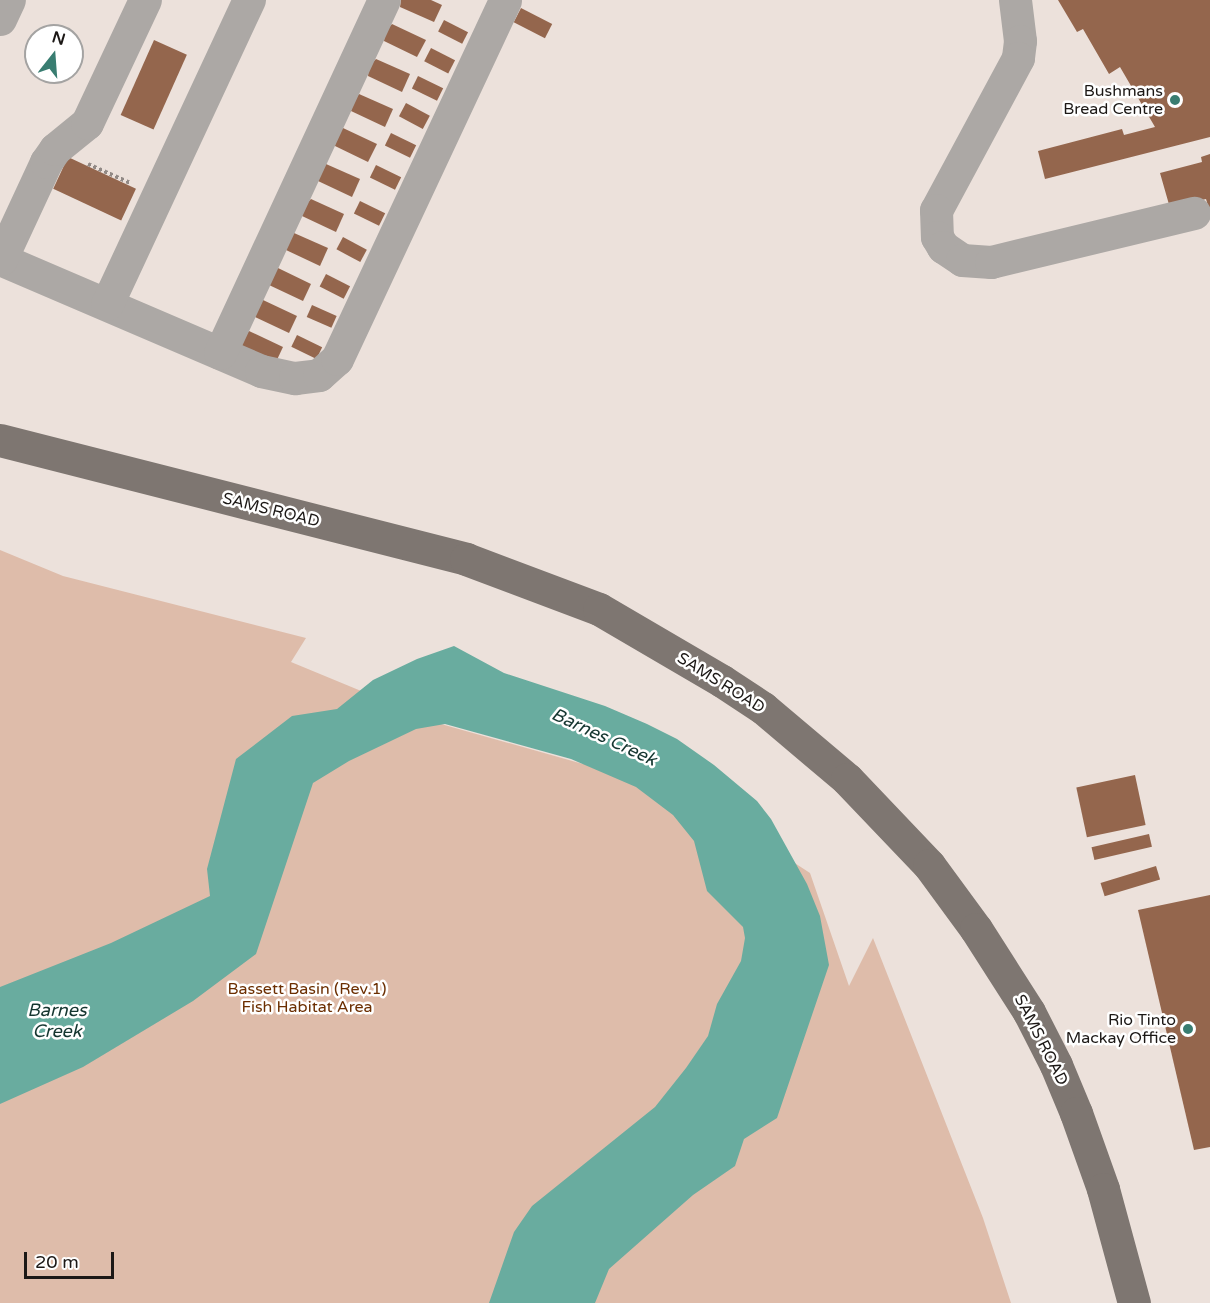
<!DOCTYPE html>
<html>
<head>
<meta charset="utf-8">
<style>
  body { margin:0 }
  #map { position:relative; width:1210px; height:1303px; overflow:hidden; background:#ece1db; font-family:"Varela Round",sans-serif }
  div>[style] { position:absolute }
  .green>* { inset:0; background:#debcaa }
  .water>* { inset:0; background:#69ac9f }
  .building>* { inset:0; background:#94664d; transform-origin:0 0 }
  .path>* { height:4px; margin-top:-2px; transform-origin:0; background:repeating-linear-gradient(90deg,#918985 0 3px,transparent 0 6px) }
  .minor>* { height:33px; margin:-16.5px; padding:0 16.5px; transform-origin:16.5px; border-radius:16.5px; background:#aca8a5 }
  .major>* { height:33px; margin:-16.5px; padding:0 16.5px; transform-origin:16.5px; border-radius:16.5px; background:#7e7671 }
  .dots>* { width:16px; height:16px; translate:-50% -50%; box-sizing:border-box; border:3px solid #fff; border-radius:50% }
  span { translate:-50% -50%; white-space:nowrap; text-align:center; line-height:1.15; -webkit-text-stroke:5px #fff; paint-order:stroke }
  .poi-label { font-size:16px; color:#1c1816 }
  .right { translate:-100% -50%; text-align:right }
  .street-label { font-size:16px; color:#1c1816 }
  .park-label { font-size:16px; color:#6b2e01 }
  .water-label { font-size:18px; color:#153630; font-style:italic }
  .north { position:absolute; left:24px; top:24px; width:60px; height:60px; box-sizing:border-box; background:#fff; border:2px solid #a4a3a2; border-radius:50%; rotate:17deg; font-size:16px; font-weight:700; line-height:24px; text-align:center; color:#1c1816 }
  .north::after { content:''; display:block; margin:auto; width:21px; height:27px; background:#397d71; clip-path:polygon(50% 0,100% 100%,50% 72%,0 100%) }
  .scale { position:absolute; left:24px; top:1252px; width:90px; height:27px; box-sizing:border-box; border:3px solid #1c1816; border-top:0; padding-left:8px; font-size:18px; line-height:21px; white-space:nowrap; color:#1c1816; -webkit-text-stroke:4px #fff; paint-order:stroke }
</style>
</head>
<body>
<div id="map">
  <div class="green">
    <div style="clip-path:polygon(0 550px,63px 576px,306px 638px,291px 662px,441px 724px,583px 764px,610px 743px,810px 873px,849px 986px,873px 938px,983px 1218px,1011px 1303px,0 1303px)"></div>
  </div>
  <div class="water">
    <div style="clip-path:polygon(454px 646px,504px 673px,605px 706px,647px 724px,677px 739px,714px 765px,757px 801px,771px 819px,807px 884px,820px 916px,829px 965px,777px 1118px,744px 1139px,735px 1166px,693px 1195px,609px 1269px,595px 1303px,489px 1303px,514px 1232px,532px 1206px,655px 1107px,686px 1068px,708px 1036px,717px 1004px,741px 961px,745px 938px,743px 927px,707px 891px,694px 841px,673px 815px,636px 787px,571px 759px,445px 724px,416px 729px,349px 761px,313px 783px,256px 954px,193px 1001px,83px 1067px,0 1104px,0 987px,111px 943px,210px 896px,207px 869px,236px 759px,292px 716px,337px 709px,373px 680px,417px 659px)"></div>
  </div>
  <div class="building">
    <div style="clip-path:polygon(401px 0,431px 0,442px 5px,434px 22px,400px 7px)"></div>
    <div style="clip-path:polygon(1058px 0,1210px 0,1210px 137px,1045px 179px,1038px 151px,1122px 129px,1124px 135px,1155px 127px,1120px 67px,1109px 74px,1083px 29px,1077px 32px)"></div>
    <div style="left:521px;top:8px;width:35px;height:16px;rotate:27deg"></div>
    <div style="left:444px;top:20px;width:27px;height:13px;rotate:27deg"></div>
    <div style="clip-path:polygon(392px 24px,426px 40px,417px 57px,384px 41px,385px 32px)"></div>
    <div style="left:154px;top:40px;width:36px;height:82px;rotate:24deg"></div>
    <div style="left:431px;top:48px;width:27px;height:15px;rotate:27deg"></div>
    <div style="clip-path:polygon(376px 59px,410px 74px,402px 92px,368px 76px,369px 66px)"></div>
    <div style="left:418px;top:76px;width:28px;height:14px;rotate:26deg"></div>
    <div style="clip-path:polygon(359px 94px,393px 109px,385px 127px,351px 111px,353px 101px)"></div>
    <div style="left:406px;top:103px;width:27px;height:15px;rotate:28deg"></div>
    <div style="clip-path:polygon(343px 128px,377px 144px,368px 162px,335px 146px,336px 136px)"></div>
    <div style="left:391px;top:133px;width:28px;height:14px;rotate:26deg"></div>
    <div style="clip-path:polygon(1210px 154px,1210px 212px,1206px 199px,1170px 208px,1160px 173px,1202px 162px,1201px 157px)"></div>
    <div style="left:68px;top:157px;width:75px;height:35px;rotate:25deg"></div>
    <div style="clip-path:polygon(326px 164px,360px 179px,352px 197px,318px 181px,319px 171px)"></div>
    <div style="left:376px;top:165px;width:28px;height:14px;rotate:26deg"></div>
    <div style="clip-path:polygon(311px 199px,344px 214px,336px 232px,302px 216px,304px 206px)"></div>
    <div style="left:360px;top:201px;width:28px;height:14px;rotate:26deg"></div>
    <div style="clip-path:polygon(294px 233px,328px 248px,320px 266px,286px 250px,288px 240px)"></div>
    <div style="left:343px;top:237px;width:27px;height:14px;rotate:28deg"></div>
    <div style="clip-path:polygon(278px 268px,311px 284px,303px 301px,269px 285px,271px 276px)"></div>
    <div style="left:326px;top:274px;width:27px;height:14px;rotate:27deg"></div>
    <div style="clip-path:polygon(263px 300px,297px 316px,289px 333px,255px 317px,256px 308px)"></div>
    <div style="left:312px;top:305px;width:27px;height:13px;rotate:24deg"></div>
    <div style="clip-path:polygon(249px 331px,283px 347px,275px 364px,240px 348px,242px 339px)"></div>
    <div style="left:297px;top:335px;width:28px;height:13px;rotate:26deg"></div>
    <div style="left:1135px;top:775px;width:51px;height:60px;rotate:78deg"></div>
    <div style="left:1149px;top:834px;width:13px;height:59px;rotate:77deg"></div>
    <div style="left:1156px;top:866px;width:14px;height:58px;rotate:73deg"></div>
    <div style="clip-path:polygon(1210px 895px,1210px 1147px,1194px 1150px,1138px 910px)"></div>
  </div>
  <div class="path">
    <div style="left:88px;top:164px;width:46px;rotate:24.3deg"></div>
  </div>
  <div class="minor">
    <div style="left:1015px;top:0;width:41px;rotate:83deg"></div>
    <div style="left:1020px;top:41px;width:17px;rotate:97deg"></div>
    <div style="left:1018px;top:58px;width:173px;rotate:118.3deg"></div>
    <div style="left:936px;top:210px;width:27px;rotate:88deg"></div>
    <div style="left:937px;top:237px;width:12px;rotate:59deg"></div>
    <div style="left:943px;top:247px;width:23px;rotate:34deg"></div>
    <div style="left:962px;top:260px;width:29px;rotate:4deg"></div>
    <div style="left:991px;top:262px;width:209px;rotate:-13.6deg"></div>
    <div style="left:0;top:19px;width:21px;rotate:-65deg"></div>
    <div style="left:0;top:259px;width:284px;rotate:23.2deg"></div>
    <div style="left:261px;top:371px;width:35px;rotate:12deg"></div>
    <div style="left:295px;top:378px;width:24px;rotate:-7deg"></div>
    <div style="left:319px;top:375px;width:24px;rotate:-42deg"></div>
    <div style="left:337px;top:359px;width:396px;rotate:-64.9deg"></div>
    <div style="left:1px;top:259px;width:107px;rotate:-65.1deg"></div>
    <div style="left:46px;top:162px;width:16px;rotate:-55deg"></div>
    <div style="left:55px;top:149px;width:41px;rotate:-39.1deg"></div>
    <div style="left:87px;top:123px;width:136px;rotate:-64.8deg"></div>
    <div style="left:107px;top:304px;width:336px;rotate:-65deg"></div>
    <div style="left:220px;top:353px;width:389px;rotate:-65.1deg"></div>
  </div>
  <div class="major">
    <div style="left:0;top:440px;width:481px;rotate:14.3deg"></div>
    <div style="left:466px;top:559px;width:142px;rotate:20.6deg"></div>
    <div style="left:599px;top:609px;width:143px;rotate:30.3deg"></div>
    <div style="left:722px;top:681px;width:49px;rotate:33.4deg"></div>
    <div style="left:763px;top:708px;width:110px;rotate:40.2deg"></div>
    <div style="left:847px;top:779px;width:119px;rotate:46.4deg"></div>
    <div style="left:929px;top:865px;width:79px;rotate:53.7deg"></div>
    <div style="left:976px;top:929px;width:98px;rotate:57.4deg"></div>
    <div style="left:1029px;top:1012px;width:59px;rotate:63deg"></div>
    <div style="left:1056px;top:1065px;width:52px;rotate:67.4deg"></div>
    <div style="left:1076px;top:1113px;width:81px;rotate:70.4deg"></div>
    <div style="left:1103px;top:1189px;width:118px;rotate:74.8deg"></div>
  </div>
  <div class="dots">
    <div style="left:1175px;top:100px;background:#397d71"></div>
    <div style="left:1188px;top:1029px;background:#397d71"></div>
  </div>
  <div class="poi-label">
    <span class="right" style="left:1163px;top:100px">Bushmans<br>Bread Centre</span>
    <span class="right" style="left:1176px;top:1029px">Rio Tinto<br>Mackay Office</span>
  </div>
  <div class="street-label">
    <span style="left:271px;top:510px;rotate:14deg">SAMS ROAD</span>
    <span style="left:721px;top:683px;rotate:32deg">SAMS ROAD</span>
    <span style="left:1041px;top:1040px;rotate:63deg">SAMS ROAD</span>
  </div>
  <div class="park-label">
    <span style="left:307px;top:998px">Bassett Basin (Rev.1)<br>Fish Habitat Area</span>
  </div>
  <div class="water-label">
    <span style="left:604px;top:737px;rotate:25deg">Barnes Creek</span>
    <span style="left:57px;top:1021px">Barnes<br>Creek</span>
  </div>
  <div class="north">N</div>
  <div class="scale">20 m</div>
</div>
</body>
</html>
